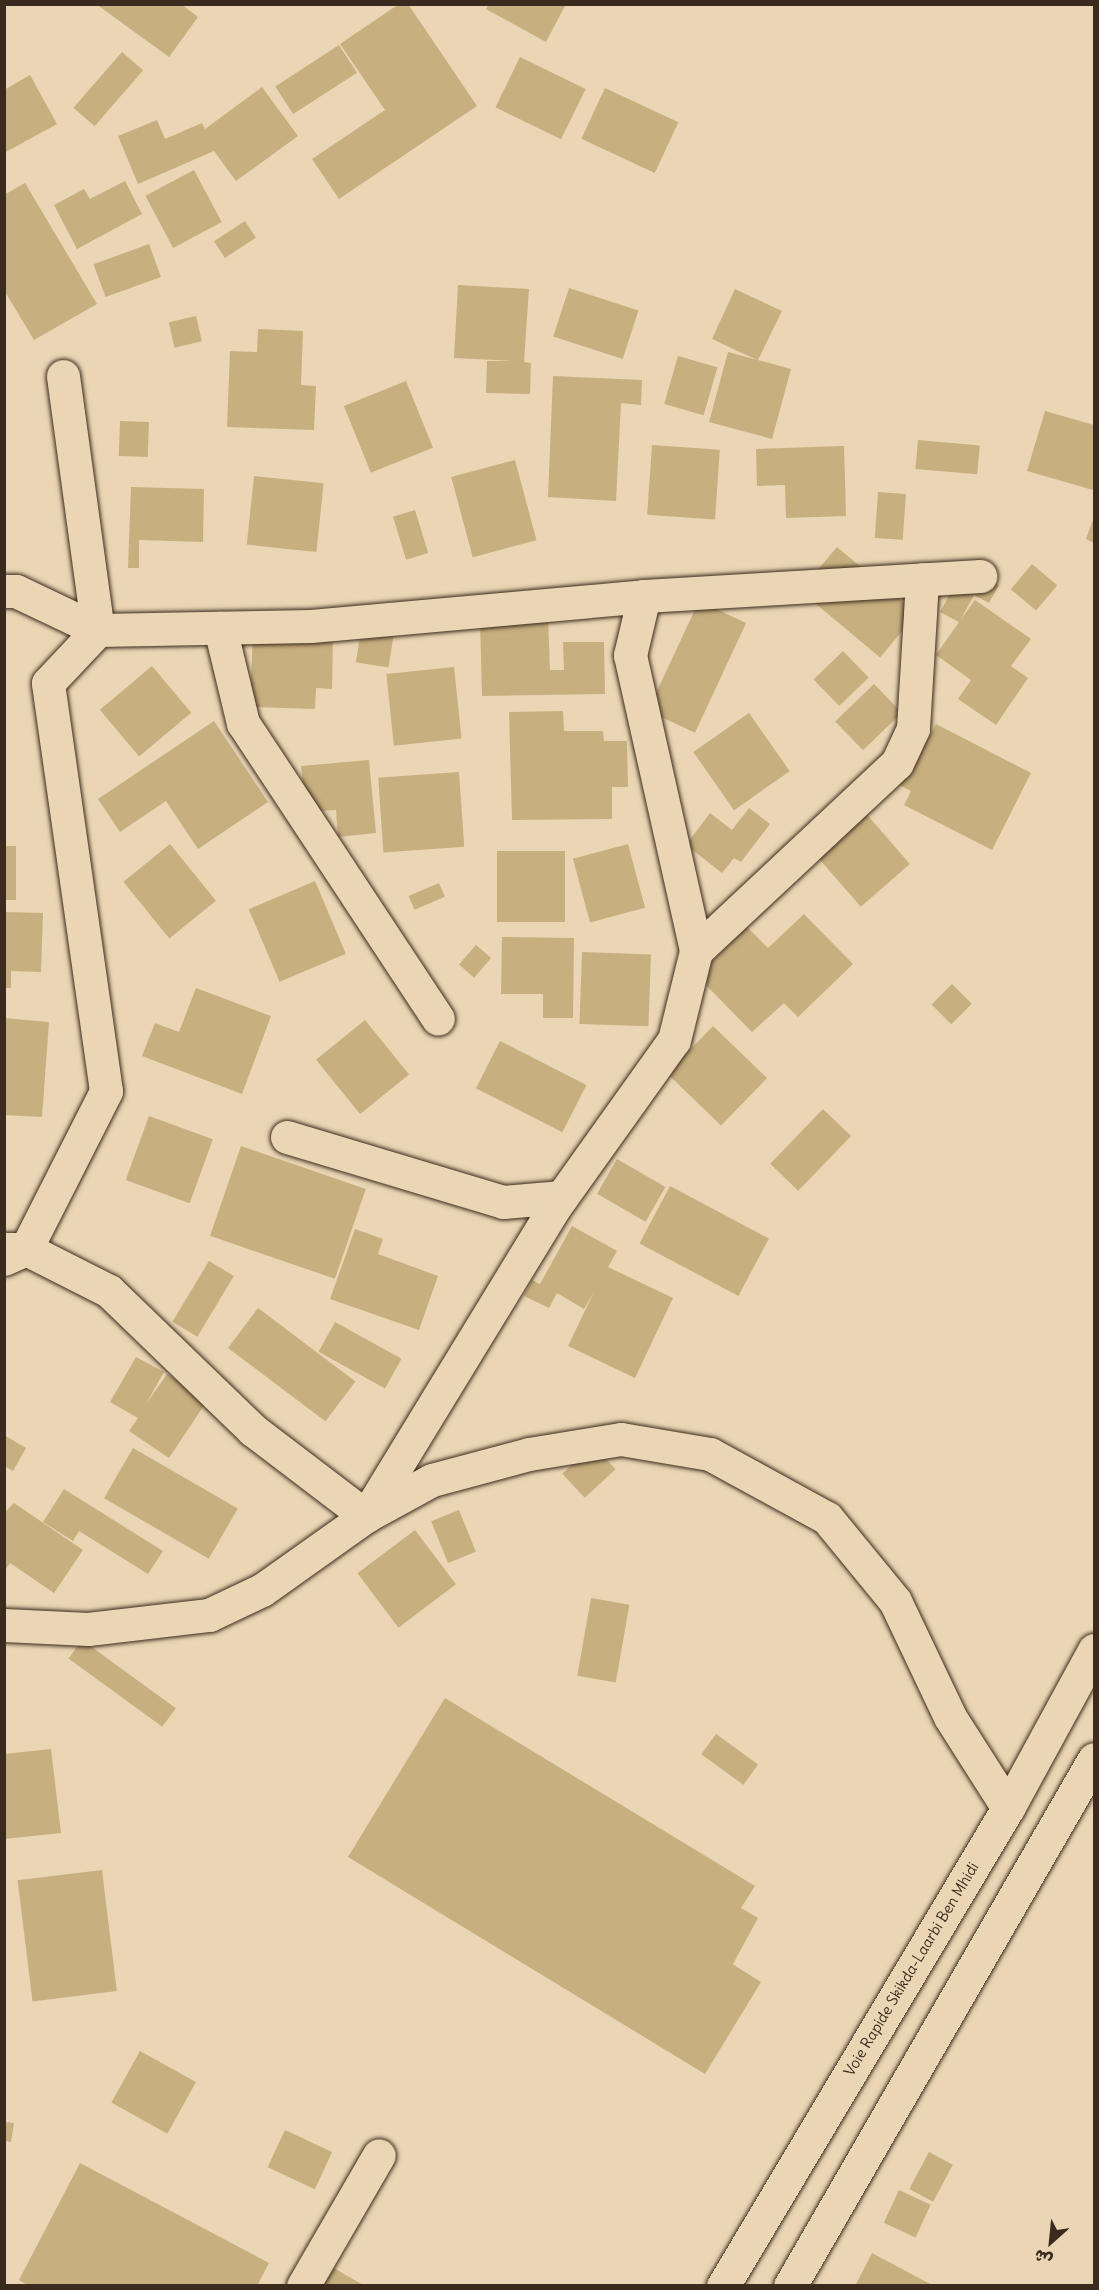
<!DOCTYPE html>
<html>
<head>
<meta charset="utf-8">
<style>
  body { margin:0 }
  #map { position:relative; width:1099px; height:2290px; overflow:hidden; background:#ead6b4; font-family:Delius,"Playpen Sans Arabic",sans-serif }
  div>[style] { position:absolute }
  .building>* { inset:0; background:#c7af7f; transform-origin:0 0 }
  .roads { filter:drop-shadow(0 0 2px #3b2a1e) drop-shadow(0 0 2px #3b2a1e) }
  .minor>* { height:33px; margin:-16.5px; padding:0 16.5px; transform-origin:16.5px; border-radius:16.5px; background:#ead6b4 }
  .highway>* { height:33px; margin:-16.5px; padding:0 16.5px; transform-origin:16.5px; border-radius:16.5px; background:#ead6b4 }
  span { translate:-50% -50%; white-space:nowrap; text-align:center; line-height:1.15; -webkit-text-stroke:5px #ead6b4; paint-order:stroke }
  .street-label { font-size:15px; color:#3b2a1e }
  .frame { position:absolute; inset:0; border:6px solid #3b2a1e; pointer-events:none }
  .north { position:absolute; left:1021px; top:2212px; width:60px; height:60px; -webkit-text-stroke:4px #ead6b4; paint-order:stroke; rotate:207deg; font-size:16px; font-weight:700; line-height:24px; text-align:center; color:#3b2a1e }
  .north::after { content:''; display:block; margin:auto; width:21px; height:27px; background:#3b2a1e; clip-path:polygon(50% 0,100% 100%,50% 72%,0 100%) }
</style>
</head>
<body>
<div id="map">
  <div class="building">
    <div style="clip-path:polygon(96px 4px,181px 4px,198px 17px,169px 57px)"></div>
    <div style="clip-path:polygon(399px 4px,408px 4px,477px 106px,339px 199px,312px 159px,385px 110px,340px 44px)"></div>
    <div style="clip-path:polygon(489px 4px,566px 4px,546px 42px,486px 9px)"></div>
    <div style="left:339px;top:45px;width:33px;height:76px;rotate:57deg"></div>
    <div style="left:122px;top:52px;width:28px;height:74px;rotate:41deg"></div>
    <div style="left:520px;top:57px;width:73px;height:56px;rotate:26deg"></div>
    <div style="clip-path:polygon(30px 75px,57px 124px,4px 153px,4px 90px)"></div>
    <div style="clip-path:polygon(262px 87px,298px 136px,236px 181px,214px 151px,138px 184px,118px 136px,157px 120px,165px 139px,202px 123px,205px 129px)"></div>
    <div style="left:605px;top:88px;width:81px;height:56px;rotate:25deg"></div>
    <div style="left:194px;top:170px;width:59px;height:55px;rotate:62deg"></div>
    <div style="clip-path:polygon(125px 181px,142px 214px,77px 249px,54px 205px,84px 189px,90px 199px)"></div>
    <div style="clip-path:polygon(25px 183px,97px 304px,34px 340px,4px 290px,4px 195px)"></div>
    <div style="left:245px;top:221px;width:20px;height:37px;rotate:57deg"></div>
    <div style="left:149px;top:244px;width:35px;height:59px;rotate:70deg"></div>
    <div style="clip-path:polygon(458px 285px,529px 289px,524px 362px,531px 363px,530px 394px,486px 393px,487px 361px,513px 361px,454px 358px)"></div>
    <div style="left:569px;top:288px;width:73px;height:51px;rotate:18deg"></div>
    <div style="clip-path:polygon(735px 289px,782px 311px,758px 360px,791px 369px,772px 439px,709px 422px,728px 352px,757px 360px,712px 339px)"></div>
    <div style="left:196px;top:316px;width:26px;height:28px;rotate:77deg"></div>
    <div style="clip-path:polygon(258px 329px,303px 331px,301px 385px,316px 386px,314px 430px,227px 427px,230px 351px,257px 352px)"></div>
    <div style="left:678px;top:356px;width:41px;height:50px;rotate:16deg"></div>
    <div style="clip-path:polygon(553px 376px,642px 380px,641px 405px,621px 403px,616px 501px,548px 497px)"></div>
    <div style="left:406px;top:381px;width:72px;height:67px;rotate:68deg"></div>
    <div style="clip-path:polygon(1045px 411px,1094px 425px,1093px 490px,1027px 471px)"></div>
    <div style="left:120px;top:421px;width:29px;height:35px;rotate:2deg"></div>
    <div style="left:918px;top:440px;width:62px;height:29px;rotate:5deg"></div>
    <div style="left:652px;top:445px;width:68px;height:70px;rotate:4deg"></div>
    <div style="clip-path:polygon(844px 446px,846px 516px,786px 518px,785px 485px,757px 486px,756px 449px)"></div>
    <div style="left:515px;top:460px;width:83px;height:66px;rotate:75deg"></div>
    <div style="left:254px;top:476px;width:70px;height:69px;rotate:6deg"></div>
    <div style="clip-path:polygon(131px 487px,204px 489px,203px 542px,139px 540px,139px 568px,128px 568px)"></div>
    <div style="left:878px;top:492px;width:28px;height:46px;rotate:4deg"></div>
    <div style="left:415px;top:510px;width:45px;height:23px;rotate:73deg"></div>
    <div style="clip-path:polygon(1094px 517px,1094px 543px,1086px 539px)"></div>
    <div style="left:837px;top:547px;width:104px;height:57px;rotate:40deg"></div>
    <div style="left:1032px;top:564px;width:33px;height:33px;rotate:40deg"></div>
    <div style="clip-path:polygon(965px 567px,999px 585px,989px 603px,974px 595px,961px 619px,975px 600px,1031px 639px,1011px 666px,1028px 678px,996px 725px,958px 699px,971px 680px,936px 655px,959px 622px,940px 612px)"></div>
    <div style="left:699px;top:601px;width:52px;height:121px;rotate:25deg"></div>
    <div style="left:364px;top:611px;width:33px;height:52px;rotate:9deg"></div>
    <div style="clip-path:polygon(548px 617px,550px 670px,564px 670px,563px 642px,604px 642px,605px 694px,482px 696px,480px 619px)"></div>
    <div style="clip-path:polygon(253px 633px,333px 636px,332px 689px,316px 688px,315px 709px,250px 707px)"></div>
    <div style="left:843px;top:651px;width:37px;height:41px;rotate:46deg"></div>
    <div style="left:152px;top:666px;width:61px;height:68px;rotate:50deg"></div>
    <div style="left:454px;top:667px;width:72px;height:68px;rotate:84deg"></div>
    <div style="left:874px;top:684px;width:40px;height:54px;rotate:46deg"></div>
    <div style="clip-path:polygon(563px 711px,564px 731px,603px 731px,604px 741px,627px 741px,628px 787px,612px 787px,612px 819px,512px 820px,509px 712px)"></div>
    <div style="left:749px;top:713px;width:71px;height:68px;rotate:55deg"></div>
    <div style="clip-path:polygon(214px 721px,268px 802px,198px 849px,166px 801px,120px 832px,98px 799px)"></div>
    <div style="clip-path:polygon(936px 724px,1031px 773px,992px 850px,904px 805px,911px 791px,890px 780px,896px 768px,909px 775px)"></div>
    <div style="clip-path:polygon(369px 760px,376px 833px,338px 837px,336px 810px,306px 812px,301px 766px)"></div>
    <div style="left:459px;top:772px;width:75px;height:81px;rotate:86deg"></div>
    <div style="clip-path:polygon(749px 808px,770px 824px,741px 862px,734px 858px,722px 873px,686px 845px,710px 813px,732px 830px)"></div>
    <div style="left:862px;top:809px;width:73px;height:65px;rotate:49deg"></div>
    <div style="left:170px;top:844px;width:73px;height:60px;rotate:51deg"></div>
    <div style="left:628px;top:844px;width:66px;height:57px;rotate:75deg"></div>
    <div style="left:4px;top:846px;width:12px;height:54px"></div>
    <div style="left:497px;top:851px;width:68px;height:71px"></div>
    <div style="left:315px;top:881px;width:79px;height:72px;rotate:67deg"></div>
    <div style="left:439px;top:883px;width:15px;height:33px;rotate:67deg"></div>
    <div style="clip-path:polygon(4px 912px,43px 913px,41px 972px,11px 971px,11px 988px,4px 988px)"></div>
    <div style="clip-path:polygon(804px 914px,853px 964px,798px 1017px,784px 1003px,752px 1032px,697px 976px,747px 927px,768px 948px)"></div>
    <div style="clip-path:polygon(502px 937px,574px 938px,573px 1018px,543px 1018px,543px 994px,501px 994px)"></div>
    <div style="left:476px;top:945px;width:20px;height:26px;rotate:41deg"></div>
    <div style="left:582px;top:952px;width:69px;height:72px;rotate:2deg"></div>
    <div style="left:952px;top:984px;width:28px;height:29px;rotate:45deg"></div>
    <div style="clip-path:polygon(196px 988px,271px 1016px,242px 1094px,142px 1056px,155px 1023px,179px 1032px)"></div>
    <div style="clip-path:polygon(4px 1018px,49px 1022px,42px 1117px,4px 1115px)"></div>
    <div style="left:365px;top:1020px;width:70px;height:63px;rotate:51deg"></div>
    <div style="left:713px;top:1026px;width:75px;height:66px;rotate:44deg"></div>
    <div style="left:500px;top:1041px;width:97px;height:53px;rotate:27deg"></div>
    <div style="left:823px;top:1109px;width:39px;height:76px;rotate:44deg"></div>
    <div style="left:149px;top:1116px;width:68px;height:68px;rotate:20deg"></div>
    <div style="left:241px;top:1146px;width:132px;height:95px;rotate:19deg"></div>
    <div style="left:617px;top:1159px;width:56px;height:40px;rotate:30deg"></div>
    <div style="left:670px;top:1186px;width:112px;height:65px;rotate:28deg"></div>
    <div style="clip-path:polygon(572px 1226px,617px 1251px,608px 1267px,673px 1298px,635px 1378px,568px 1346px,594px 1292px,584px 1309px,557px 1293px,549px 1308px,524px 1296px,532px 1280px,540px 1284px)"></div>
    <div style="clip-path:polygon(355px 1229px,383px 1239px,378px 1254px,438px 1276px,419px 1330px,330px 1299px)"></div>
    <div style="left:209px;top:1261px;width:29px;height:71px;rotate:31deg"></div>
    <div style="left:258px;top:1308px;width:122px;height:50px;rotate:37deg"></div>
    <div style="left:335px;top:1322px;width:76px;height:34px;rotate:29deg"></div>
    <div style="clip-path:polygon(136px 1357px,164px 1372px,146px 1404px,167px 1374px,207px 1401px,169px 1458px,129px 1431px,138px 1418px,110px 1402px)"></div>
    <div style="clip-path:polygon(4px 1435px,26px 1448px,13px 1471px,4px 1466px)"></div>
    <div style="left:593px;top:1445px;width:33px;height:42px;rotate:47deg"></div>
    <div style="left:133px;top:1448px;width:121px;height:58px;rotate:30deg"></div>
    <div style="clip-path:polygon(64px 1489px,163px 1551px,148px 1574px,79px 1531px,73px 1541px,43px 1522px)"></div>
    <div style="clip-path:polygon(14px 1503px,83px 1550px,54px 1593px,10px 1563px,4px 1572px,4px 1513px)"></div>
    <div style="left:459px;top:1510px;width:45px;height:30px;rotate:68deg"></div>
    <div style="left:415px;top:1530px;width:68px;height:72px;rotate:53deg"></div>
    <div style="left:591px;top:1598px;width:39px;height:79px;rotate:10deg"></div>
    <div style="left:82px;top:1640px;width:116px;height:23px;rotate:36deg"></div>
    <div style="clip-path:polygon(445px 1698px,755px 1886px,741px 1908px,758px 1918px,733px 1964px,726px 1960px,761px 1982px,705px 2074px,348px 1857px)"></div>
    <div style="left:716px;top:1734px;width:52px;height:25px;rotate:36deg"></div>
    <div style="clip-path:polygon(51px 1749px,61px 1833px,4px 1839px,4px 1754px)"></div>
    <div style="left:102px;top:1870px;width:122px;height:85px;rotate:83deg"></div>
    <div style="left:140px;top:2051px;width:64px;height:59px;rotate:29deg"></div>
    <div style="clip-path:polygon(4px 2122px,14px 2123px,11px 2142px,4px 2141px)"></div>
    <div style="left:285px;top:2130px;width:52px;height:41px;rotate:25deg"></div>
    <div style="left:929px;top:2152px;width:27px;height:42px;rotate:28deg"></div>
    <div style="clip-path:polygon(80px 2163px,269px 2263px,257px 2286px,29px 2286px,19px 2280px)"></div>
    <div style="left:899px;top:2190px;width:35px;height:36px;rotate:25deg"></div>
    <div style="clip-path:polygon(872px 2253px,934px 2286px,855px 2286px)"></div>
    <div style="clip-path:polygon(332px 2267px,365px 2286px,321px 2286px)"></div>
  </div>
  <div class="roads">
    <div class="minor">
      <div style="left:63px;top:376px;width:256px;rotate:82.2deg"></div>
      <div style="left:4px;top:591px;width:12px"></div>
      <div style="left:16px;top:591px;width:91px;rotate:25.4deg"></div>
      <div style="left:644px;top:596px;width:61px;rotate:103.3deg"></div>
      <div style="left:630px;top:655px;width:303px;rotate:77.4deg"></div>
      <div style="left:220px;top:628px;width:98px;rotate:76.4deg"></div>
      <div style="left:243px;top:723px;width:354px;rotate:56.6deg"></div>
      <div style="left:287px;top:1137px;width:226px;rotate:16.7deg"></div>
      <div style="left:503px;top:1202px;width:59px;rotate:-4.8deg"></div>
      <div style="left:5px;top:1249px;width:21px"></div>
      <div style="left:26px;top:1249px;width:177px;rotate:-63.1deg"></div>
      <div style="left:106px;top:1091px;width:412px;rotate:-98.1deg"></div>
      <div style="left:48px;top:683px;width:73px;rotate:-46.7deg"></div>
      <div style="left:98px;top:630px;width:213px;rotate:-1.1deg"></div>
      <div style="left:311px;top:626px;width:334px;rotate:-5.1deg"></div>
      <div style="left:644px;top:596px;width:337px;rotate:-3.4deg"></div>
      <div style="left:4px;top:1259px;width:24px;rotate:-24deg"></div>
      <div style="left:26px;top:1249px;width:93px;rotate:26.8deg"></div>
      <div style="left:109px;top:1291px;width:200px;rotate:44deg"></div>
      <div style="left:253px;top:1430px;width:142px;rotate:37.3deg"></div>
      <div style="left:366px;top:1516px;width:361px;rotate:-58.6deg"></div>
      <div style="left:554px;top:1208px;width:206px;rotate:-54.5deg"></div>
      <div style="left:674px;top:1040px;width:92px;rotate:-76.1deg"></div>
      <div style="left:696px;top:951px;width:275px;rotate:-43.1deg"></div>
      <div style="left:897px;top:763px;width:38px;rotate:-65deg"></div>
      <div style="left:913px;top:728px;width:149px;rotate:-86.5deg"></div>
      <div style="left:4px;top:1625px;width:84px;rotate:2.7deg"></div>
      <div style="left:88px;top:1629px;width:122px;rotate:-6.6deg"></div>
      <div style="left:209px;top:1615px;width:59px;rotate:-25.3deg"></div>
      <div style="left:262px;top:1590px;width:128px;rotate:-35.4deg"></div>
      <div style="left:366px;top:1516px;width:75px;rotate:-28.6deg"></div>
      <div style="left:432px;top:1480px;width:100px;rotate:-15deg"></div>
      <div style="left:529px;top:1454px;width:93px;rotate:-9.3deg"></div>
      <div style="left:621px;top:1439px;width:90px;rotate:9.6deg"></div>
      <div style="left:710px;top:1454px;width:133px;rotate:28.7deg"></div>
      <div style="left:827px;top:1518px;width:107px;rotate:50.7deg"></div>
      <div style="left:895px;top:1601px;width:128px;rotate:64.6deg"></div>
      <div style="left:950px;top:1717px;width:108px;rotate:57.5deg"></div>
      <div style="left:303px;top:2286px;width:151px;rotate:-59.9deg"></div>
    </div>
    <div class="highway">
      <div style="left:723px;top:2286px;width:557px;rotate:-59.2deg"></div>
      <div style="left:1008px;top:1808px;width:180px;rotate:-61.4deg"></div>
      <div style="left:790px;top:2286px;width:608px;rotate:-60.02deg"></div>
    </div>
  </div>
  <div class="street-label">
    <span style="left:911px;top:1969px;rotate:-59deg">Voie Rapide Skikda-Laarbi Ben Mhidi</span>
  </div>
  <div class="frame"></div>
  <div class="north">ش</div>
</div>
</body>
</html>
